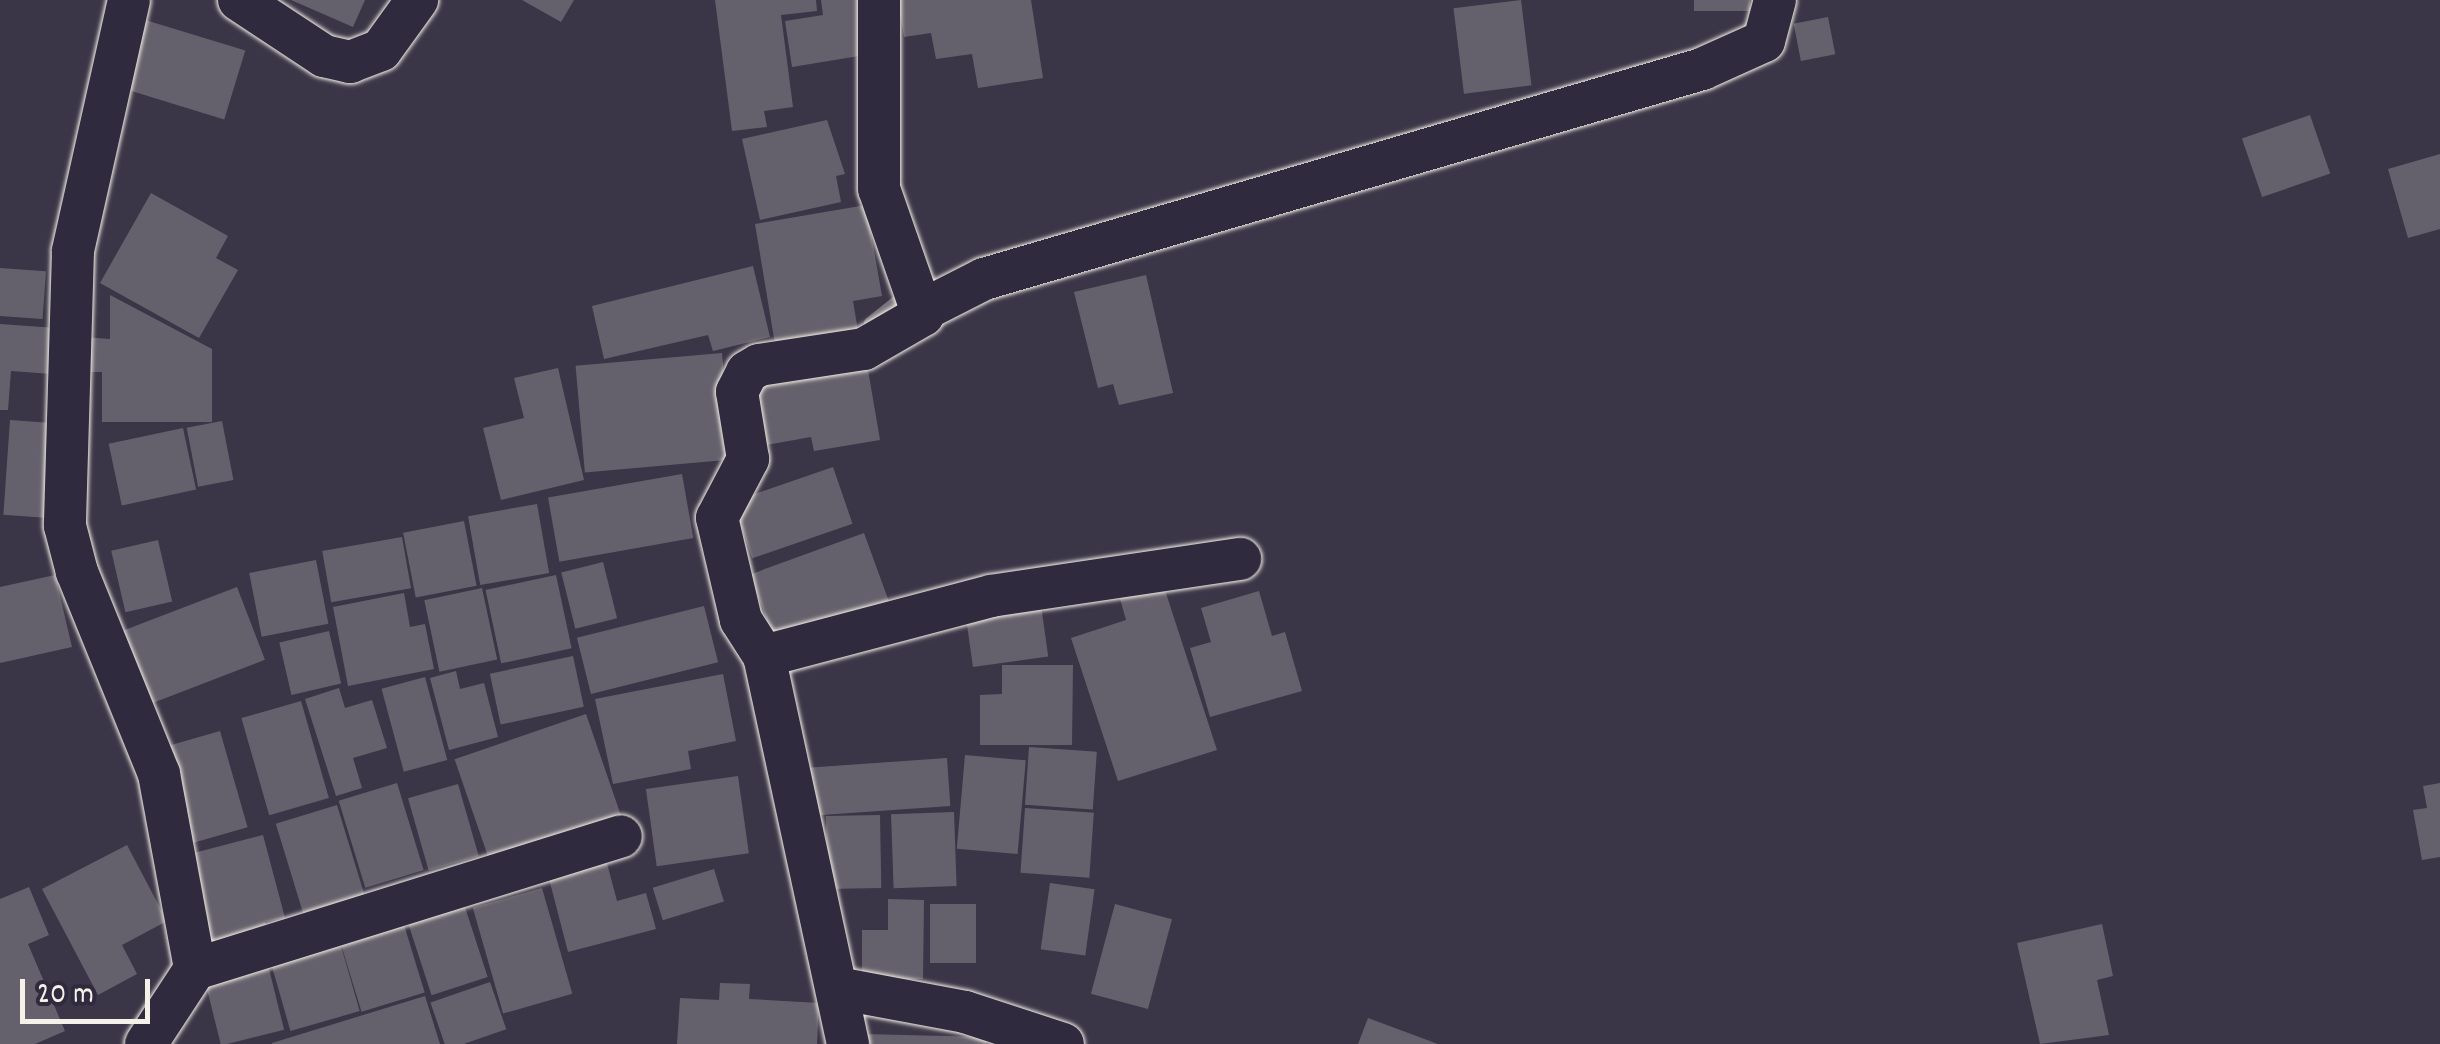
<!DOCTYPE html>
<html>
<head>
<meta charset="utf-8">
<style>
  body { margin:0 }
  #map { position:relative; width:2440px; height:1044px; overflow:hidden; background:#3b3647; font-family:Dekko,sans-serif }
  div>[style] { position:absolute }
  .stream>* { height:12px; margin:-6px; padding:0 6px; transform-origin:6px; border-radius:6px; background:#78747b }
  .building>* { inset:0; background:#65616c; transform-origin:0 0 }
  .roads { filter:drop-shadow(0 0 2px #f4f1e8) drop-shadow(0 0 2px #f4f1e8) }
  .street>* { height:42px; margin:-21px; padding:0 21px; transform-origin:21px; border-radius:21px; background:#2f2a3d }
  span { translate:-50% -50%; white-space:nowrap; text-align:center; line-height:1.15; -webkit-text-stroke:8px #2f2a3d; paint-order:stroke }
  .scale { position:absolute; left:20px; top:979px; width:130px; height:45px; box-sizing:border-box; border:5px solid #f4f1e8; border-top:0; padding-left:12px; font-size:30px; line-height:35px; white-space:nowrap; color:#f4f1e8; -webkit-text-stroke:8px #2f2a3d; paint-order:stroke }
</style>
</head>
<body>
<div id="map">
  <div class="stream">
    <div style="left:870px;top:323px;width:50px;rotate:-38.5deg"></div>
  </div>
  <div class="building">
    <div style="clip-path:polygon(291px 0,365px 0,353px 27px)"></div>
    <div style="clip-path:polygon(522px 0,574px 0,561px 22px)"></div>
    <div style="clip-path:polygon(715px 0,816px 0,817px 11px,781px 15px,793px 107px,764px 111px,767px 127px,732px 131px)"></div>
    <div style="clip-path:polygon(821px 0,862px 0,871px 54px,792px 67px,785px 21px,823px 15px)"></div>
    <div style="clip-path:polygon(898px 0,1031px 0,1043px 78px,978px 88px,972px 54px,936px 59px,931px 33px,904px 37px)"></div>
    <div style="left:1521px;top:0;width:86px;height:68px;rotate:83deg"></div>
    <div style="left:1694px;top:0;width:56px;height:11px"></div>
    <div style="left:1828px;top:17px;width:38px;height:35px;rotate:79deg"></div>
    <div style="left:142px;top:19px;width:108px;height:72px;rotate:17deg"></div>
    <div style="left:2310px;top:115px;width:62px;height:72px;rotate:71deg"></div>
    <div style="clip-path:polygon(827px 120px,845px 174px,836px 176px,841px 202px,760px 220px,742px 139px)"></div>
    <div style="clip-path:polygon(2440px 154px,2440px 229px,2408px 238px,2388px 169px)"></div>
    <div style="clip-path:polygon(151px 193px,228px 236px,216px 258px,238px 270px,199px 338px,100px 283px)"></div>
    <div style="clip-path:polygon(866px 205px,882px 296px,853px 301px,858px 331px,775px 344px,755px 224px)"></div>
    <div style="clip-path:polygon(753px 266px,770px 337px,713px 351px,708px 335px,604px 359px,592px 306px)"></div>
    <div style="left:0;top:268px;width:46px;height:48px;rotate:4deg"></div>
    <div style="clip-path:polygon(1146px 275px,1173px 393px,1119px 405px,1113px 384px,1098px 388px,1074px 292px)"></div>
    <div style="clip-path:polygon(110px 295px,212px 349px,212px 422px,102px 422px,102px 372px,83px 372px,83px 337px,110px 339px)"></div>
    <div style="clip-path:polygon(0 324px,56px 328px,52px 374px,11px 371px,8px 410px,0 410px)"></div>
    <div style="left:722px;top:353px;width:107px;height:147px;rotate:85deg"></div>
    <div style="clip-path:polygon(867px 364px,880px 440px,814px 451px,811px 437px,761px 446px,750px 384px)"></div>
    <div style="clip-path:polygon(558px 368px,584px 480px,501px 500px,483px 428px,524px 418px,514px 378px)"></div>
    <div style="left:10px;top:420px;width:45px;height:95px;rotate:4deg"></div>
    <div style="left:222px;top:421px;width:60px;height:36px;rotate:79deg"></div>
    <div style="left:183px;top:428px;width:63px;height:76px;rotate:78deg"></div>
    <div style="left:833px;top:467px;width:60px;height:106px;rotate:71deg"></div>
    <div style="left:682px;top:474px;width:65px;height:136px;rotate:80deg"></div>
    <div style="left:537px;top:504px;width:70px;height:70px;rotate:80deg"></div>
    <div style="left:464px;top:521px;width:66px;height:62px;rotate:79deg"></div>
    <div style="left:864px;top:533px;width:75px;height:121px;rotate:70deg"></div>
    <div style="left:402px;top:537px;width:52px;height:81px;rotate:80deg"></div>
    <div style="left:158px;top:540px;width:63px;height:48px;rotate:77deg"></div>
    <div style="left:316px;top:560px;width:65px;height:68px;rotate:79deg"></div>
    <div style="left:603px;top:562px;width:58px;height:43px;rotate:76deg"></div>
    <div style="clip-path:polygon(55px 575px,72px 647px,0 663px,0 587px)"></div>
    <div style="left:556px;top:575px;width:75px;height:72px;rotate:78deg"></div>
    <div style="clip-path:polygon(1162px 581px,1217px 750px,1118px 781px,1071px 638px,1126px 620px,1119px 595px)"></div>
    <div style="left:237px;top:587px;width:78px;height:128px;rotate:69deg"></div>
    <div style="left:482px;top:588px;width:73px;height:59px;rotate:78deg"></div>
    <div style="clip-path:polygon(1259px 591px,1272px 636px,1285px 632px,1302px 691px,1210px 717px,1190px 648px,1211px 642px,1201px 608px)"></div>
    <div style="clip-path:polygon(404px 593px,410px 627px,425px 624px,434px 669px,348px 686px,333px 607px)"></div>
    <div style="left:1040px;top:598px;width:59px;height:76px;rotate:82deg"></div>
    <div style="left:704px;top:606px;width:58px;height:131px;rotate:76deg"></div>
    <div style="left:329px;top:631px;width:54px;height:51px;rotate:77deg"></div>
    <div style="left:573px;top:656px;width:52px;height:85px;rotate:78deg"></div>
    <div style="clip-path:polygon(1002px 665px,1073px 665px,1072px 745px,980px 745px,980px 695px,1002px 694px)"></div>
    <div style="clip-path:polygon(456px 671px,460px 689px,484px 683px,498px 737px,449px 750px,430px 678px)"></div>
    <div style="clip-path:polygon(723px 674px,736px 741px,688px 751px,691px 769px,613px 784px,595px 699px)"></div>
    <div style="left:425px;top:677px;width:86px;height:45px;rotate:75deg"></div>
    <div style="clip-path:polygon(339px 688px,345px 708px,372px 700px,387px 748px,353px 758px,362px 788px,336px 796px,305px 699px)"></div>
    <div style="left:301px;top:701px;width:101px;height:62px;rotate:74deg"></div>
    <div style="left:586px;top:714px;width:107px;height:139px;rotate:71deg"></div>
    <div style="left:220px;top:731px;width:100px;height:59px;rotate:74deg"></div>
    <div style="left:1029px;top:747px;width:68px;height:58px;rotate:4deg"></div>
    <div style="left:965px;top:755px;width:61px;height:94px;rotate:5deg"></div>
    <div style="left:947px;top:758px;width:48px;height:147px;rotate:86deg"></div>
    <div style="left:738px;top:776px;width:78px;height:93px;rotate:82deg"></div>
    <div style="left:397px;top:783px;width:91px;height:61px;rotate:73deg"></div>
    <div style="clip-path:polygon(2440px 783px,2440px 857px,2422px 860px,2413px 810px,2427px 808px,2423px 786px)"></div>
    <div style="left:458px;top:784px;width:75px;height:52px;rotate:74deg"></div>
    <div style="left:337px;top:805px;width:109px;height:64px;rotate:73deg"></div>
    <div style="left:1025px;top:808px;width:69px;height:65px;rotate:4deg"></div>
    <div style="left:954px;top:812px;width:74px;height:63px;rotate:88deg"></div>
    <div style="left:880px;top:815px;width:73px;height:54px;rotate:89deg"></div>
    <div style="clip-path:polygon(263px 835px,285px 918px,265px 922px,270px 940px,211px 955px,186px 855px)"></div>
    <div style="clip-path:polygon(127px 845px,167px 921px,122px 945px,137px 974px,98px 995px,42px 889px)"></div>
    <div style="clip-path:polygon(604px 852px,617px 901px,646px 893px,656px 929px,568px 952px,546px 867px)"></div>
    <div style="left:714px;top:869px;width:34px;height:64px;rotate:73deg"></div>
    <div style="left:1050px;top:883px;width:45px;height:67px;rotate:8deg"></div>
    <div style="clip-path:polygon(29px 887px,49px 935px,28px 944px,65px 1031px,35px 1044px,0 1044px,0 899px)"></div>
    <div style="left:542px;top:888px;width:110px;height:72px;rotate:74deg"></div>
    <div style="left:462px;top:898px;width:83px;height:59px;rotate:72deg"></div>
    <div style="clip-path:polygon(888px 899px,924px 900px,923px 979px,862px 979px,862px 930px,888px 930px)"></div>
    <div style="left:930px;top:904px;width:46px;height:59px"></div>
    <div style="left:1115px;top:904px;width:59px;height:93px;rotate:15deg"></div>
    <div style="left:401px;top:915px;width:81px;height:66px;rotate:73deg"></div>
    <div style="clip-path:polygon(2102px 924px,2113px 976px,2097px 980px,2109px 1035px,2040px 1044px,2017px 943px)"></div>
    <div style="left:339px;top:939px;width:75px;height:72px;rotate:74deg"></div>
    <div style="left:266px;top:957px;width:75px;height:65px;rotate:76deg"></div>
    <div style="left:490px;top:982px;width:50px;height:63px;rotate:71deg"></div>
    <div style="clip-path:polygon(720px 983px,750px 984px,749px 999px,819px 1003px,817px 1044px,677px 1044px,680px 998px,719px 1000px)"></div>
    <div style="clip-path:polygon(425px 996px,440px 1044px,272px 1044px,272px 1043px)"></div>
    <div style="clip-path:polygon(1368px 1018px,1438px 1044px,1358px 1044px)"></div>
    <div style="clip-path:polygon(863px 1034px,987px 1037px,986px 1044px,862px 1044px)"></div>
  </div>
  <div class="roads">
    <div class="street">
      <div style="left:129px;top:0;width:257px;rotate:102.6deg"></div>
      <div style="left:73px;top:251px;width:275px;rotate:91.7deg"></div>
      <div style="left:65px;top:526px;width:48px;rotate:75.4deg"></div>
      <div style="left:77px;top:572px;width:218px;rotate:67.9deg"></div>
      <div style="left:159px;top:774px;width:198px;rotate:79.5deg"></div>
      <div style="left:195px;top:969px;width:446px;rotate:-17.3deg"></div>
      <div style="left:239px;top:0;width:102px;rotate:33.4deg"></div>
      <div style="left:324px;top:56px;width:27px;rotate:13deg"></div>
      <div style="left:350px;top:62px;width:33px;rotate:-21deg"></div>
      <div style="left:381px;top:50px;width:62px;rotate:-54.2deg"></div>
      <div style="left:925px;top:309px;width:66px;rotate:-27deg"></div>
      <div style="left:984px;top:279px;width:748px;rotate:-16.3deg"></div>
      <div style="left:1702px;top:69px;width:68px;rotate:-24.3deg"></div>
      <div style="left:1764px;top:41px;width:42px;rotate:-75deg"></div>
      <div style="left:764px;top:656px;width:235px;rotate:-14.8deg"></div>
      <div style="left:991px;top:596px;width:252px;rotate:-8.5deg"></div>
      <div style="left:837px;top:988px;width:130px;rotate:10.6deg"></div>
      <div style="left:965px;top:1012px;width:103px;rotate:18.1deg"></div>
      <div style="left:146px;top:1044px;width:90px;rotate:-56.8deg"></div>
      <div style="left:848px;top:1044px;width:397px;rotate:-102.2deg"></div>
      <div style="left:764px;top:656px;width:43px;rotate:-122.6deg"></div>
      <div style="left:741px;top:620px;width:105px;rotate:-103.2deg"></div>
      <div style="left:717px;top:518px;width:67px;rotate:-62.3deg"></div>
      <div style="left:748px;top:459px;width:68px;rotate:-99.3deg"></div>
      <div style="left:737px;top:392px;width:22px;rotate:-63deg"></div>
      <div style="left:747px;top:372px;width:14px;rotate:-30deg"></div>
      <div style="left:759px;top:365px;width:106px;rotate:-8.7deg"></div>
      <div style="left:864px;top:349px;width:68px;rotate:-30deg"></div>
      <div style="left:923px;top:315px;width:133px;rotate:-109.2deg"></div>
      <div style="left:879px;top:189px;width:189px;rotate:-90deg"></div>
    </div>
  </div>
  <div class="scale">20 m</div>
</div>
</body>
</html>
